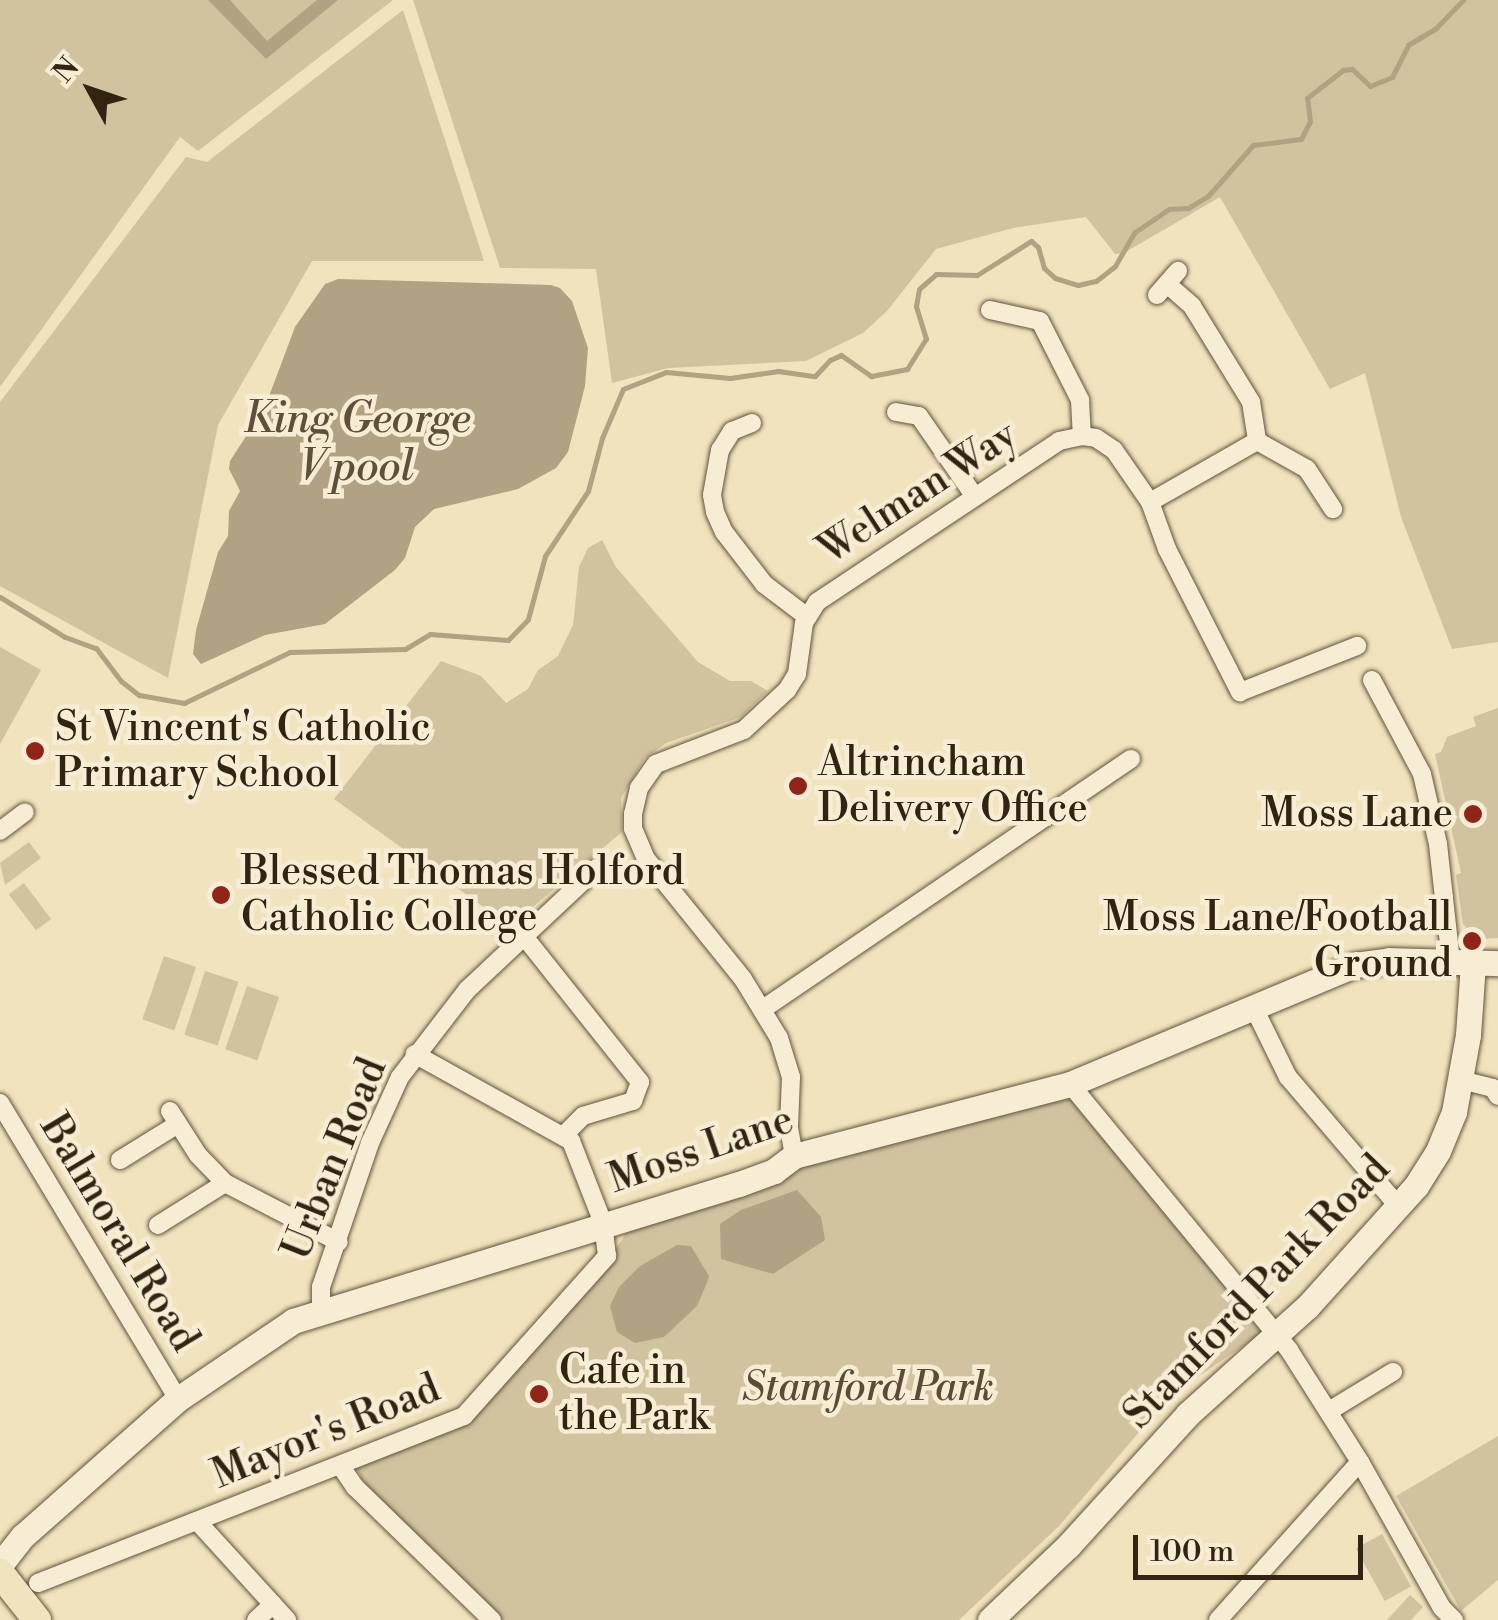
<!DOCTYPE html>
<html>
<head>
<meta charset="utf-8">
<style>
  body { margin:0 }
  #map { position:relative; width:1498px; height:1620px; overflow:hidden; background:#f1e3bd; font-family:"Libre Bodoni",serif }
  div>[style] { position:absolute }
  .green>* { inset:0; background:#d1c3a0; transform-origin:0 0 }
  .water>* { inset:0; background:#b0a283 }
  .stream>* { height:5px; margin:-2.5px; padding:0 2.5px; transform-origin:2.5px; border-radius:2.5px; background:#b0a283 }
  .roads { filter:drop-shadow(0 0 2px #62543d) drop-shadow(0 0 2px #62543d) }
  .street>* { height:18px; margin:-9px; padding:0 9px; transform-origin:9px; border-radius:9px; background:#f6edd4 }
  .secondary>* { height:25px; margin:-12.5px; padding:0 12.5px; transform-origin:12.5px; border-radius:12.5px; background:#f6edd4 }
  .primary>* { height:28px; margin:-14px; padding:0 14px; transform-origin:14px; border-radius:14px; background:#f1e3bd }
  .dots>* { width:28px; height:28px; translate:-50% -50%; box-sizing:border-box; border:5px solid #f6edd4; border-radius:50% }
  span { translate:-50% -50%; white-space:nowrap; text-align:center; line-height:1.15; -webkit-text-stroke:9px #f6edd4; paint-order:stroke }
  .street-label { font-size:40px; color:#322412 }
  .poi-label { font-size:40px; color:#322412 }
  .left { translate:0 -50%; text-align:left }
  .right { translate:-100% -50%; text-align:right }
  .park-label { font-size:40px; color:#5a4c36; font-style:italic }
  .water-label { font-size:42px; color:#5e503a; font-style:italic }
  .north { position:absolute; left:40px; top:40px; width:100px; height:100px; -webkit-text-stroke:8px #f6edd4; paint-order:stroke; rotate:310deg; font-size:28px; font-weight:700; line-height:40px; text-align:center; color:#322412 }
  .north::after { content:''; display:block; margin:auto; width:35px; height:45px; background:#322412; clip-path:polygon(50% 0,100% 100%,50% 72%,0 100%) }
  .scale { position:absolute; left:1133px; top:1535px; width:230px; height:45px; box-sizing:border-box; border:5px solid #322412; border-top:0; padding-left:12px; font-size:30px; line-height:35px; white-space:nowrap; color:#322412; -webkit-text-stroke:8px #f6edd4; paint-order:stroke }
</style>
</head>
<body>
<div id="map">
  <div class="green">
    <div style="clip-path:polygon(0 0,393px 0,198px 151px,180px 137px,0 387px)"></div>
    <div style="clip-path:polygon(413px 0,1498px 0,1498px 642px,1452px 649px,1401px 517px,1365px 373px,1330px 389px,1220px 197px,1124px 253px,1115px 254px,1086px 217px,1013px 228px,936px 249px,887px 311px,863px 333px,806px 361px,668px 368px,612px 383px,596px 269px,500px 268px)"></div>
    <div style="clip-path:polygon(403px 10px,484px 261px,312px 261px,218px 425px,168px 678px,0 586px,0 402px,186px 157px,207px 162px)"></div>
    <div style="clip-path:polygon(602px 540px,616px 567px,698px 662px,730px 681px,751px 681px,768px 691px,741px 717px,666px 743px,644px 759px,621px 798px,622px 832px,510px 926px,334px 799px,441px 661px,481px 676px,506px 703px,528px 689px,538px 670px,558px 656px,573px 625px,579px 567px,588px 548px)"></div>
    <div style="clip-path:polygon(0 647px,41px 670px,0 744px)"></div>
    <div style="clip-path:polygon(1498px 708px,1498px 938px,1476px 939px,1463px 924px,1456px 875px,1461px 873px,1435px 754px,1441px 752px,1447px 737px,1476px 726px,1473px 717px)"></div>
    <div style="clip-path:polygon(29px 842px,41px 858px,5px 885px,0 863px)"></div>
    <div style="left:24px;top:883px;width:45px;height:19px;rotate:53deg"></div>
    <div style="left:164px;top:956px;width:34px;height:67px;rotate:19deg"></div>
    <div style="left:205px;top:971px;width:35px;height:67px;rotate:18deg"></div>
    <div style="left:247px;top:986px;width:34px;height:67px;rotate:19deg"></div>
    <div style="clip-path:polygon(1070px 1092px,1262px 1333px,1170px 1396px,1059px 1526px,959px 1620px,502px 1620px,367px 1491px,355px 1463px,456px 1424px,614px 1252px,636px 1217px,856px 1147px)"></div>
    <div style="clip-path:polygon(1498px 1436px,1498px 1580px,1461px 1611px,1396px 1496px)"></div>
    <div style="left:1382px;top:1534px;width:60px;height:30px;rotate:61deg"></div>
    <div style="clip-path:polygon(1410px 1595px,1423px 1607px,1411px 1620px,1387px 1620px)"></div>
  </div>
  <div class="water">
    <div style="clip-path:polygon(208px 0,230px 0,267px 41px,317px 0,338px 0,266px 59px)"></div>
    <div style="clip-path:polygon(338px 279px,551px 285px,560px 288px,572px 301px,588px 348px,585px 386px,568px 452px,556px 468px,518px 489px,434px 509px,415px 527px,405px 558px,395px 570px,325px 624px,265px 635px,201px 664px,193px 654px,196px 630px,218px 552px,228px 536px,229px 511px,240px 491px,229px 469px,230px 461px,265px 407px,295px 327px,325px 284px)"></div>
    <div style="clip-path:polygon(797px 1190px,821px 1217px,825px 1240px,773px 1274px,721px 1259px,720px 1224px,741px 1210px)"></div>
    <div style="clip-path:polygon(677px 1245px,691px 1246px,709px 1276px,706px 1285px,697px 1306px,664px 1337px,635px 1343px,617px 1332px,610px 1306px,619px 1287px,640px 1266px)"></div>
  </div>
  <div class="stream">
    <div style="left:0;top:597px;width:76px;rotate:31.6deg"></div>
    <div style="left:65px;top:637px;width:33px;rotate:20deg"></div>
    <div style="left:96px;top:648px;width:41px;rotate:52.9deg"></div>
    <div style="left:121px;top:681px;width:23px;rotate:38deg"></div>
    <div style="left:139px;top:695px;width:46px;rotate:10.1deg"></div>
    <div style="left:184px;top:703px;width:118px;rotate:-25.7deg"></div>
    <div style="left:290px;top:652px;width:115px;rotate:-1.5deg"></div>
    <div style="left:405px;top:649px;width:29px;rotate:-31deg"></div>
    <div style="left:430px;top:634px;width:78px;rotate:4.4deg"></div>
    <div style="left:508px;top:640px;width:29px;rotate:-46deg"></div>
    <div style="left:528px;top:619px;width:65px;rotate:-74.9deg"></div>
    <div style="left:545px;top:556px;width:78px;rotate:-56.5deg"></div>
    <div style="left:588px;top:491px;width:55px;rotate:-75.2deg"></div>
    <div style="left:602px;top:438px;width:53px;rotate:-66.8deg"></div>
    <div style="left:623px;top:389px;width:46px;rotate:-21.6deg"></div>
    <div style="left:666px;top:372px;width:64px;rotate:5.4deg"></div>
    <div style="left:730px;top:378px;width:49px;rotate:-8.3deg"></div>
    <div style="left:778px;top:371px;width:37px;rotate:8deg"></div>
    <div style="left:815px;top:376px;width:22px;rotate:-47deg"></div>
    <div style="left:830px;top:360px;width:12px;rotate:-24deg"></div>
    <div style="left:841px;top:355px;width:37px;rotate:35deg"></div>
    <div style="left:871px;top:376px;width:37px;rotate:-11deg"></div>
    <div style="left:907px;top:369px;width:36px;rotate:-58deg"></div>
    <div style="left:926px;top:339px;width:34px;rotate:-107deg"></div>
    <div style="left:916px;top:306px;width:17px;rotate:-80deg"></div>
    <div style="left:919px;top:289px;width:23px;rotate:-41deg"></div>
    <div style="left:936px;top:274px;width:41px;rotate:1.4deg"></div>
    <div style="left:977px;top:275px;width:64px;rotate:-32.2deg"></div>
    <div style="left:1031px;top:241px;width:9px;rotate:41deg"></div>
    <div style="left:1038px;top:247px;width:22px;rotate:74deg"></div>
    <div style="left:1044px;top:268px;width:15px;rotate:42deg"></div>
    <div style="left:1055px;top:278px;width:24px;rotate:17deg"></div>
    <div style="left:1078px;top:285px;width:18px;rotate:-13deg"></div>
    <div style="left:1096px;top:281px;width:24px;rotate:-38deg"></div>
    <div style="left:1115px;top:266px;width:39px;rotate:-60deg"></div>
    <div style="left:1135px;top:232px;width:41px;rotate:-34.1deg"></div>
    <div style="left:1169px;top:209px;width:19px;rotate:-3deg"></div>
    <div style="left:1188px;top:208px;width:23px;rotate:-31deg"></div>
    <div style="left:1208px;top:196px;width:68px;rotate:-48.6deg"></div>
    <div style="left:1253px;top:145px;width:48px;rotate:-7.1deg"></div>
    <div style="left:1301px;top:139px;width:20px;rotate:-63deg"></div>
    <div style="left:1310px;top:121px;width:23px;rotate:-97deg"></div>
    <div style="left:1307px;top:98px;width:46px;rotate:-37.9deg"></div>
    <div style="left:1343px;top:70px;width:9px;rotate:-6deg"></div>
    <div style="left:1352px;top:69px;width:25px;rotate:43deg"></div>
    <div style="left:1370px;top:86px;width:24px;rotate:-22deg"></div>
    <div style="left:1392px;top:77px;width:36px;rotate:-63deg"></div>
    <div style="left:1408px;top:45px;width:33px;rotate:-31deg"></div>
    <div style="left:1436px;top:28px;width:39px;rotate:-46deg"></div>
  </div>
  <div class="roads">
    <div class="street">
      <div style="left:1167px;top:284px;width:33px;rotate:41deg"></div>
      <div style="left:1192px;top:306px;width:113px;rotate:58.4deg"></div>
      <div style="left:1251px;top:402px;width:39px;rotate:81deg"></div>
      <div style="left:1157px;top:295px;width:32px;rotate:-49deg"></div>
      <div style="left:990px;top:310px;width:51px;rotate:12.4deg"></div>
      <div style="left:1040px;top:321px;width:89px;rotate:63.1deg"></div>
      <div style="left:1080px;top:400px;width:36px;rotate:87deg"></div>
      <div style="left:896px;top:412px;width:23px;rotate:10deg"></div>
      <div style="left:919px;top:416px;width:98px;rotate:55.3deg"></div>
      <div style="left:752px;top:423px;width:22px;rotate:158deg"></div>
      <div style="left:732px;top:431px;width:22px;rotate:122deg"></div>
      <div style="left:720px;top:450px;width:46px;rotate:100.1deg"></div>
      <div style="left:712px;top:495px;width:17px;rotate:80deg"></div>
      <div style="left:715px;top:512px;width:22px;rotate:66deg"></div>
      <div style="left:724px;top:532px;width:66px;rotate:52.4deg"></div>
      <div style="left:764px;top:584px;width:53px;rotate:37.3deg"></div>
      <div style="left:1257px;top:441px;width:57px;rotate:29.2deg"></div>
      <div style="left:1307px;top:469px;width:48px;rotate:57deg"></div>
      <div style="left:1150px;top:502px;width:123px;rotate:-29.7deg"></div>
      <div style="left:1372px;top:680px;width:106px;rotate:62deg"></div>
      <div style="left:1422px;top:774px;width:72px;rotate:77.1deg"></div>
      <div style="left:1438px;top:844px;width:118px;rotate:83.7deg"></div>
      <div style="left:0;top:831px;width:31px;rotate:-37deg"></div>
      <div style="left:523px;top:935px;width:188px;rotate:51.5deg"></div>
      <div style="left:640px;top:1082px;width:20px;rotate:110deg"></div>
      <div style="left:633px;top:1101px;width:52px;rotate:163.3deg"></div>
      <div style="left:583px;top:1116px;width:27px;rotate:135deg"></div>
      <div style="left:1254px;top:1008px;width:77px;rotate:63.8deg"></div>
      <div style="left:1288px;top:1077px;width:171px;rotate:49.5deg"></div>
      <div style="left:763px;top:1009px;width:445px;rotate:-34.2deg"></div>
      <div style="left:1461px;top:1080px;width:33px;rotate:14deg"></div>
      <div style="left:1493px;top:1088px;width:9px;rotate:58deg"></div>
      <div style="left:1070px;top:1084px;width:345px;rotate:50.5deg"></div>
      <div style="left:1289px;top:1350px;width:133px;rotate:57.6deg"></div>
      <div style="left:1360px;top:1462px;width:167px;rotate:60.7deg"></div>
      <div style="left:1442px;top:1608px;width:17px;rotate:45deg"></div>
      <div style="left:0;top:1103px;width:345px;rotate:59deg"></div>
      <div style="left:170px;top:1111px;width:52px;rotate:57.5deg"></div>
      <div style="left:198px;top:1155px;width:39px;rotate:46deg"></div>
      <div style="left:225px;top:1183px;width:128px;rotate:27.4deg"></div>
      <div style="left:794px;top:1156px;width:29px;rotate:-100deg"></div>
      <div style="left:789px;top:1127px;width:50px;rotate:-87.7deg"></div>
      <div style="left:791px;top:1077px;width:41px;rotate:-107.1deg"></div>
      <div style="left:779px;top:1038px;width:69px;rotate:-121.4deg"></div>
      <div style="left:743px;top:979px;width:154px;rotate:-128.9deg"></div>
      <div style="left:646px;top:859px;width:33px;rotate:-113deg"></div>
      <div style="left:633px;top:829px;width:15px;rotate:-90deg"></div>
      <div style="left:633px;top:814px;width:27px;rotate:-77deg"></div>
      <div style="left:639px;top:788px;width:29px;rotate:-55deg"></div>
      <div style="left:656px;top:764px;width:94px;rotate:-21.1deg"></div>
      <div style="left:744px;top:730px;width:59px;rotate:-42.9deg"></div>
      <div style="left:787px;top:690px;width:19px;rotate:-58deg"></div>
      <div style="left:797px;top:674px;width:51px;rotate:-82.2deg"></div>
      <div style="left:804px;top:623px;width:25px;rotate:-58deg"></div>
      <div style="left:817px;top:602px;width:291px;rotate:-33.6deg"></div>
      <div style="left:1059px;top:441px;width:24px;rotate:-12deg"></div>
      <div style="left:1082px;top:436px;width:14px;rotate:8deg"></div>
      <div style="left:1096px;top:438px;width:22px;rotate:34deg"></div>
      <div style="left:1114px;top:450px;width:63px;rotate:55.3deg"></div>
      <div style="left:1150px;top:502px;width:50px;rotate:70.1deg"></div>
      <div style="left:1167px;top:549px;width:161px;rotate:63deg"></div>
      <div style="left:1240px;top:692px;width:126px;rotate:-21.5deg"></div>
      <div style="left:120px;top:1160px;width:68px;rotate:-31.8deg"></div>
      <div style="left:158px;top:1225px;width:79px;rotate:-32.1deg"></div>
      <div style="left:321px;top:1311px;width:24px;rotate:-90deg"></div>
      <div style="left:321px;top:1287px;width:152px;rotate:-71.2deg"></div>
      <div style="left:370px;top:1143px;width:72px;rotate:-65.6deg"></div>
      <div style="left:400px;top:1077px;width:110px;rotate:-52.4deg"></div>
      <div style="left:467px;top:990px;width:180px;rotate:-43.2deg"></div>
      <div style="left:1329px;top:1411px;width:75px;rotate:-31.4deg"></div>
      <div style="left:340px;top:1465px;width:27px;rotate:56deg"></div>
      <div style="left:355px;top:1487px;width:191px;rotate:44.2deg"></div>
      <div style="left:197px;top:1521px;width:134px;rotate:47.7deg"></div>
      <div style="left:38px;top:1583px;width:458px;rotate:-21.4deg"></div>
      <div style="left:464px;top:1416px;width:215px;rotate:-48.2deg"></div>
      <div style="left:607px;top:1256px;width:33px;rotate:-97deg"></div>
      <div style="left:603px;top:1223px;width:88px;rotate:-111.3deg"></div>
      <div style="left:571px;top:1141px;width:179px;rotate:-150.9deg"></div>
      <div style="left:256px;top:1620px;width:23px;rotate:-43deg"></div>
      <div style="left:1218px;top:1620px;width:212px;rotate:-48.1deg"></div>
    </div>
    <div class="secondary">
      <div style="left:0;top:1565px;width:37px;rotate:-52deg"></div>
      <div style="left:23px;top:1536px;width:207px;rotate:-41.5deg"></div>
      <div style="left:178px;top:1399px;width:139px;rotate:-34.1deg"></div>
      <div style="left:293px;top:1321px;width:467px;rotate:-17.1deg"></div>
      <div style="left:739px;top:1184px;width:37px;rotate:-20deg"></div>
      <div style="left:774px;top:1171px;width:25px;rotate:-37deg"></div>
      <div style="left:794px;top:1156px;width:285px;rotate:-14.6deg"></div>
      <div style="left:1070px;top:1084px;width:309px;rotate:-22.7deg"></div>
      <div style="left:1355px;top:965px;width:34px;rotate:-8deg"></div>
      <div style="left:1389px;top:960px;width:109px;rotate:1.6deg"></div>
      <div style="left:990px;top:1620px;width:108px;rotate:-43.5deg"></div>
      <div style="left:1068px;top:1546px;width:178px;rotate:-47.7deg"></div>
      <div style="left:1188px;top:1414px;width:160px;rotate:-42deg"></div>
      <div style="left:1307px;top:1307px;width:163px;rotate:-48deg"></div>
      <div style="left:1416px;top:1186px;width:41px;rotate:-57.8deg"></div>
      <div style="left:1438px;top:1151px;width:42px;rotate:-67.7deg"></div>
      <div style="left:1454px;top:1112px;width:78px;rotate:-79.7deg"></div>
      <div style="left:1468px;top:1035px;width:72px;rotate:-86deg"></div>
    </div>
    <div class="primary">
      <div style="left:0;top:1573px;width:60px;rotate:51.8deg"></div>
    </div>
  </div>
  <div class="dots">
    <div style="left:35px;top:751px;background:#8f2418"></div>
    <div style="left:798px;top:786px;background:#8f2418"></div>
    <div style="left:1473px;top:814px;background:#8f2418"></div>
    <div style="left:221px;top:895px;background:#8f2418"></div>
    <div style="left:1472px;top:941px;background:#8f2418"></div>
    <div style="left:539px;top:1394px;background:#8f2418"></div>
  </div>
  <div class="street-label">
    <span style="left:918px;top:493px;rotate:-33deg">Welman Way</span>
    <span style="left:701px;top:1150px;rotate:-19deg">Moss Lane</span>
    <span style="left:335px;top:1159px;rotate:-68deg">Urban Road</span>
    <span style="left:119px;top:1233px;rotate:59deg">Balmoral Road</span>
    <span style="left:1257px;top:1292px;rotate:-46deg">Stamford Park Road</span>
    <span style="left:326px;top:1432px;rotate:-22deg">Mayor's Road</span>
  </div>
  <div class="poi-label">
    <span class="left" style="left:55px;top:751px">St Vincent's Catholic<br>Primary School</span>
    <span class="left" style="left:818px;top:786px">Altrincham<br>Delivery Office</span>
    <span class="right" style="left:1453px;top:814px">Moss Lane</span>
    <span class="left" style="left:241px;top:895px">Blessed Thomas Holford<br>Catholic College</span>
    <span class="right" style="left:1452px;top:941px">Moss Lane/Football<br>Ground</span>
    <span class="left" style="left:559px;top:1394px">Cafe in<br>the Park</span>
  </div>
  <div class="park-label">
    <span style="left:868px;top:1388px">Stamford Park</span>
  </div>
  <div class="water-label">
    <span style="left:357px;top:444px">King George<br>V pool</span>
  </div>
  <div class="north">N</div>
  <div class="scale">100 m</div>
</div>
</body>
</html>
